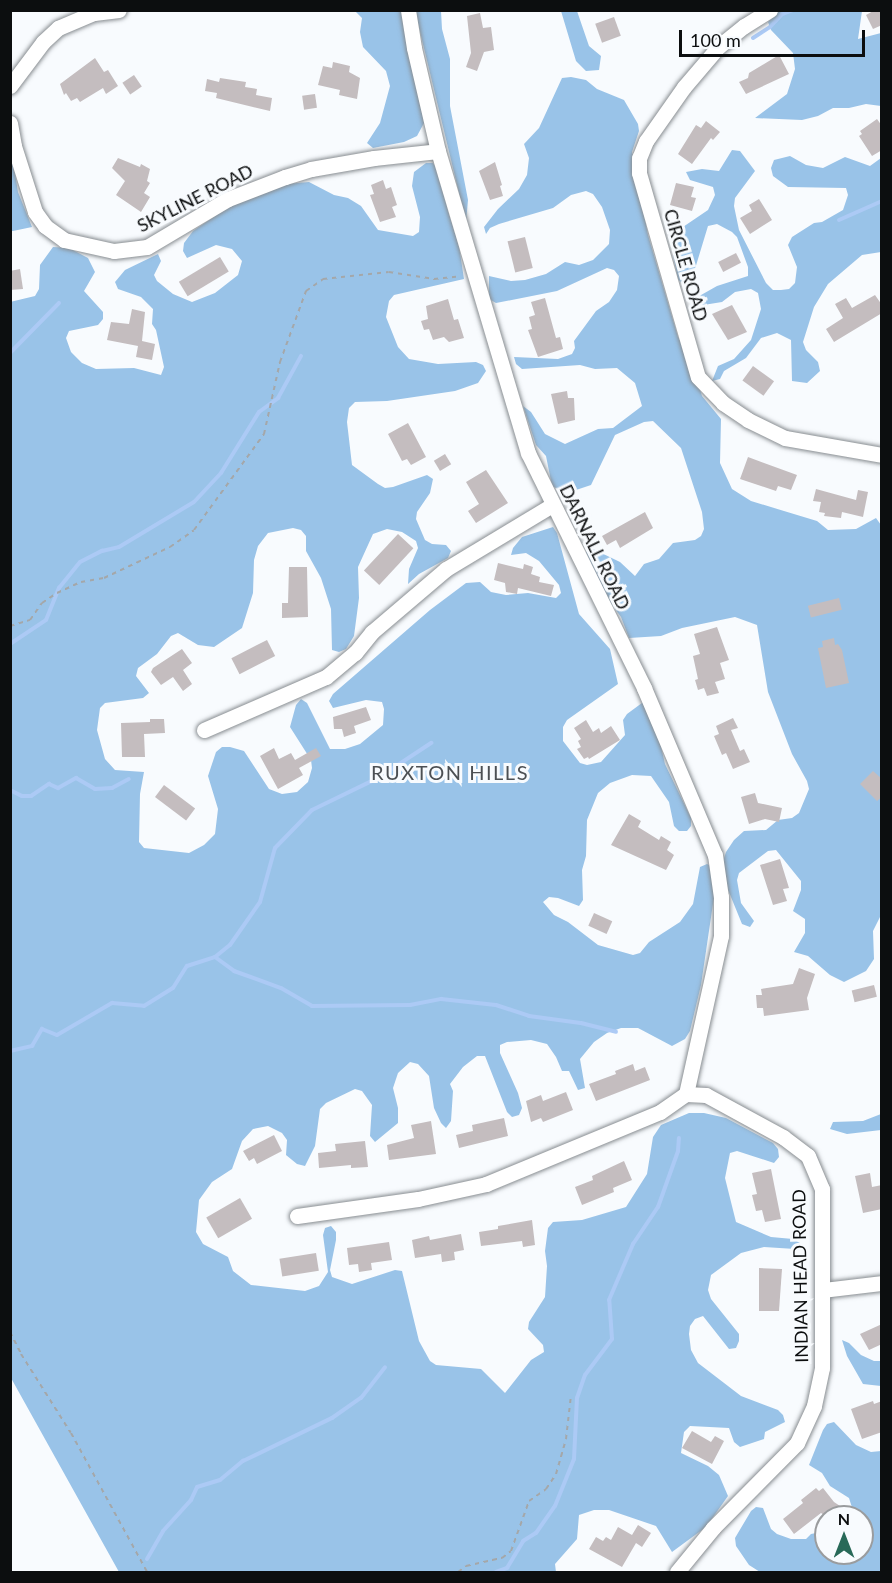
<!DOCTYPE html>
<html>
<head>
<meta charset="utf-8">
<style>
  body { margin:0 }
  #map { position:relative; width:892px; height:1583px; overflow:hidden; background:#f8fbfe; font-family:Lato,sans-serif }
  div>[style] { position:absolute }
  .forest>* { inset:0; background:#99c3e8 }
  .stream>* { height:4px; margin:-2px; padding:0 2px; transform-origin:2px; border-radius:2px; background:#accaf5 }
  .building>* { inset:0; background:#c4bdbf; transform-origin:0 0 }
  .path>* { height:2px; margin-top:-1px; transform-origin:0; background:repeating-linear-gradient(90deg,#a4a7a9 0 4.5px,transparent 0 9px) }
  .roads { filter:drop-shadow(0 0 2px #888d91) drop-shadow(0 0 2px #888d91) }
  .street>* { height:15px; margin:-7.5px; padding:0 7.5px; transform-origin:7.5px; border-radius:7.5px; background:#fff }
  span { translate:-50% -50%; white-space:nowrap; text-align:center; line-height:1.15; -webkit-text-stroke:6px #f8fbfe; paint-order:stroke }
  .street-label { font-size:18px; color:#0c0e0f }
  .neighbourhood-label { font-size:20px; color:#4c5054; letter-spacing:1.5px }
  .frame { position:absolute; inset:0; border:12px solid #0c0e0f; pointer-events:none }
  .north { position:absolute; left:814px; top:1505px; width:60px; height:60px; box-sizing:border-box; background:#f8fbfe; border:2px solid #9a9c9e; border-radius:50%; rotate:0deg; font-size:16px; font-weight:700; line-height:24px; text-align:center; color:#0c0e0f }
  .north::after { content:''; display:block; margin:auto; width:21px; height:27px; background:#286958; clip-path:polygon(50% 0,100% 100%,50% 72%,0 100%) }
  .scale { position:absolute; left:679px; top:30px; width:186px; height:27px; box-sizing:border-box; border:3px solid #0c0e0f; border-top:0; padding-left:8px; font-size:18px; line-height:21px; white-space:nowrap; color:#0c0e0f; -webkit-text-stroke:4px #f8fbfe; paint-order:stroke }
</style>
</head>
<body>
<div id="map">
  <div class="forest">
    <div style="clip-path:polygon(780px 10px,862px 11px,858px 39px,881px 33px,881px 106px,866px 104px,849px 108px,833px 108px,818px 116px,802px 120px,755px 118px,787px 94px,795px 69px,793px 53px,771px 30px,768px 22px)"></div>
    <div style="clip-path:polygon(355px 11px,403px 11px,424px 123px,417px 136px,404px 142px,373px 148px,367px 143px,380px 123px,390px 86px,386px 71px,363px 47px,360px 32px,362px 18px)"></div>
    <div style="clip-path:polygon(415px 11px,441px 11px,442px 29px,450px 59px,450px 106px,468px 200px,466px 222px)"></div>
    <div style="clip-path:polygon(561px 11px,577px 11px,589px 46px,601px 56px,599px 70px,586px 71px,576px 61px)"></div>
    <div style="clip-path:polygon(571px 77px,586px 80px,597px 89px,624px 100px,638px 124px,639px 131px,632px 152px,648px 235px,678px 337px,690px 357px,702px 396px,721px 419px,720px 463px,732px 489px,751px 501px,817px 521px,828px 530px,856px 529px,876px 518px,881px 525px,881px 915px,873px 931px,874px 959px,866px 971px,844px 982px,830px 975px,808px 956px,794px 952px,805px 933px,805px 919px,793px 911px,801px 890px,801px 881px,776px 850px,768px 851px,739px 873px,737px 880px,741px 903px,754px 921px,750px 927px,742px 924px,722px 875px,721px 867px,726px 852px,734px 840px,744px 831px,766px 830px,778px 820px,792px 818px,799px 813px,809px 789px,807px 781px,792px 754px,768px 692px,757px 625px,735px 617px,682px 628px,661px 636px,629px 638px,621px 617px,603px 593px,586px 552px,593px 549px,620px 562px,635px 576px,644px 564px,659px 559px,673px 543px,695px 540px,701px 536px,704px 529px,702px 512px,681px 448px,653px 421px,644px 422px,615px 435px,591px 485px,576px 490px,558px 489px,552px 486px,546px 456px,536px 445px,523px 406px,531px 412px,545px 434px,565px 444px,598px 429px,613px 428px,642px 406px,635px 383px,617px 368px,595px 369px,580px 365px,522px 369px,516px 364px,514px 357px,558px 359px,572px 354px,575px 348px,574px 341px,596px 311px,609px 302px,617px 290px,619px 276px,614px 270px,607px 268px,557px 291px,496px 303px,489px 299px,489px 276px,511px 281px,525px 280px,546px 274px,565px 262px,579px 265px,593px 260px,609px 244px,610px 230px,602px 207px,593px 194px,586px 191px,571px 195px,553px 208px,499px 224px,490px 228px,486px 234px,484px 227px,498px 209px,519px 189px,527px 175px,529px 158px,524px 144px,539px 128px,562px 78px)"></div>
    <div style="clip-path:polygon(10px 143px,18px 192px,32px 227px,13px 231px,10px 231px)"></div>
    <div style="clip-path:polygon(732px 150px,740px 151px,755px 171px,735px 198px,734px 206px,739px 230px,766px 283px,773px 290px,781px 290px,789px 289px,795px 283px,797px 267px,788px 245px,792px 237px,814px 223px,822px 222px,843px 210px,848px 195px,846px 188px,788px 187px,773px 176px,771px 168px,774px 160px,790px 156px,806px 165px,823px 168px,845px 157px,870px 166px,881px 158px,881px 252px,862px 255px,828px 284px,814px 307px,803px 342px,806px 350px,818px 362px,820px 371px,807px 383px,792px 381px,791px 340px,777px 333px,761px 338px,746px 358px,724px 371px,720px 379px,712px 381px,718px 366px,734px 359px,751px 340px,761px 309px,758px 293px,751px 289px,735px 292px,722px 302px,691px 307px,694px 299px,717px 286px,748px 276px,748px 267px,737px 237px,732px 232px,717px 224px,708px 226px,691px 282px,683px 285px,678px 279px,673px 255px,680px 229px,708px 210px,715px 195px,713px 187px,690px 180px,686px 172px,702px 169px,719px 171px)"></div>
    <div style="clip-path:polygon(426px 163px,433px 163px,441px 175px,448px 211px,459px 246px,464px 279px,394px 295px,389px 301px,386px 317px,398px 347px,409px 359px,438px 364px,476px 362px,483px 365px,486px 371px,478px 383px,455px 391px,387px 401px,355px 402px,349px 408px,347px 422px,352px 465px,378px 484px,385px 488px,393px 487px,427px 475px,433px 479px,430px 493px,417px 512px,416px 519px,425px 540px,432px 544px,446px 545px,451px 551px,448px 558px,419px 574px,408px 584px,409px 569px,418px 548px,416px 541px,402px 532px,387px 529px,373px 534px,358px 567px,359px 598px,354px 636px,346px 649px,339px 652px,332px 650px,331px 609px,321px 578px,306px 551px,306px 536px,301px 530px,293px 528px,268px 533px,258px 546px,254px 560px,253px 593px,242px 628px,214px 647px,198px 645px,178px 633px,171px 636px,157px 654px,138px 668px,136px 676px,149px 693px,143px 698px,105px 703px,100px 708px,97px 730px,105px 759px,115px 770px,144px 772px,140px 794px,139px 842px,144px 848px,189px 853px,204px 845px,215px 834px,218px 809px,208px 776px,216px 752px,222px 747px,230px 747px,244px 751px,269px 789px,282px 794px,297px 792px,308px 782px,312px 768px,311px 760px,290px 727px,296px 705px,301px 699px,307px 703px,330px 749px,345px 749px,360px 744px,383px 725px,384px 709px,382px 702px,366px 700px,333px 708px,329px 701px,333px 694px,430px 610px,466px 583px,480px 582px,491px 592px,506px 595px,528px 593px,556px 598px,561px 593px,559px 585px,539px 561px,526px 553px,511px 555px,513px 548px,522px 537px,553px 527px,557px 533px,579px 614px,610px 649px,618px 684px,567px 720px,563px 727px,563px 741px,580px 763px,587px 765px,601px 762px,625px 735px,623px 720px,627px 714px,646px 700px,655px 720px,665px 764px,691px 818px,691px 826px,687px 831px,679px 831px,674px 826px,669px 802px,651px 776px,632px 775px,610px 783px,598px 793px,587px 820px,586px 856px,582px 870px,583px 900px,579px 906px,558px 898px,549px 897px,543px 902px,554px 915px,568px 922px,598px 945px,633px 955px,640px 953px,649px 942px,680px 922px,693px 904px,700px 867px,707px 864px,713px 867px,714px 897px,701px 985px,690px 1031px,685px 1039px,672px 1046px,638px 1028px,621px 1028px,607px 1033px,594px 1042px,580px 1059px,585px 1088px,578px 1090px,569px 1071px,562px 1071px,556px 1057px,547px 1044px,531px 1040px,507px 1042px,500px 1045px,500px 1053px,518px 1093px,522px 1108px,519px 1115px,512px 1117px,507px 1112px,485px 1056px,477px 1056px,463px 1067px,450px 1084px,453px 1091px,451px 1121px,446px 1128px,441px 1123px,434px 1108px,429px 1076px,418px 1064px,410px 1062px,398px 1073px,393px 1088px,398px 1108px,398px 1123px,375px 1142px,370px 1136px,372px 1105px,362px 1091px,355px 1089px,326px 1103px,320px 1109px,315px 1146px,305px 1166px,297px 1164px,286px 1155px,287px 1140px,282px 1133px,268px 1126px,253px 1129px,242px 1141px,232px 1169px,212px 1182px,199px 1200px,196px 1232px,203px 1244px,228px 1257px,233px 1271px,251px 1285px,305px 1291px,319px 1286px,328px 1272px,323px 1235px,325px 1228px,331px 1226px,336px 1232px,336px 1240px,330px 1270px,332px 1277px,352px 1284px,395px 1270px,402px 1271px,419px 1341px,430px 1361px,436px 1365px,481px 1369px,505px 1393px,531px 1360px,544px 1352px,543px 1345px,528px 1329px,529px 1322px,545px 1297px,547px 1266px,545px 1251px,548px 1228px,553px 1222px,582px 1220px,626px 1207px,647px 1174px,653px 1137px,661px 1125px,689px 1113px,704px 1113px,726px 1118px,773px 1143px,778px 1149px,779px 1157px,774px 1163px,737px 1151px,730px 1153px,725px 1178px,736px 1222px,771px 1237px,793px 1239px,800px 1243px,795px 1249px,764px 1247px,741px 1253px,711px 1275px,708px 1290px,711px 1299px,739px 1334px,739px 1341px,736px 1348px,729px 1349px,703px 1316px,695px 1319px,690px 1326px,689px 1334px,691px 1350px,698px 1363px,741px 1396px,778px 1410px,783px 1415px,785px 1422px,765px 1432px,764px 1439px,740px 1447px,734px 1442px,729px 1428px,690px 1426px,684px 1432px,681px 1453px,708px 1466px,719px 1475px,728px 1496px,706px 1527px,672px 1552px,656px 1526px,609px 1510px,594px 1510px,579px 1515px,577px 1539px,555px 1564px,556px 1572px,119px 1572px,11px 1378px,10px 302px,35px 296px,39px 289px,40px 265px,53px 247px,69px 248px,88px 258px,95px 272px,84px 291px,103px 312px,103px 319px,98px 325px,69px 331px,66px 338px,71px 352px,82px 363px,96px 369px,134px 368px,161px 375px,164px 367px,156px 330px,152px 324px,153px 309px,141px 297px,118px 289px,115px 282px,125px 270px,158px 254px,161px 261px,154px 275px,157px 281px,173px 294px,192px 302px,215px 293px,238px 275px,242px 261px,232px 249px,216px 245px,187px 258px,183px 251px,184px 243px,193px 231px,249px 193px,285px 184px,309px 182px,334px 195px,348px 198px,361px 206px,378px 230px,413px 236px,419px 232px,420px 217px,412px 186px,414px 172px)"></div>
    <div style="clip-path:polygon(881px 1114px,881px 1130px,847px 1134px,830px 1129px,833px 1122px,863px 1121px)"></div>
    <div style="clip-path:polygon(842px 1340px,849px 1343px,861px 1355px,874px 1361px,881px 1361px,881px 1386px,863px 1384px,847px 1356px)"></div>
    <div style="clip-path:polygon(834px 1422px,856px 1445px,871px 1452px,881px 1451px,881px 1572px,760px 1572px,749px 1565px,736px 1546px,735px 1538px,751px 1511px,756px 1507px,763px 1508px,771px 1529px,777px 1534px,791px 1539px,806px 1539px,811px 1534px,826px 1531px,826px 1553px,862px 1553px,862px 1517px,855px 1517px,849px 1498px,830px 1486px,822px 1473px,809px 1465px,823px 1430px,827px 1424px)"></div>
  </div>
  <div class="stream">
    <div style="left:753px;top:38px;width:20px;rotate:-33deg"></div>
    <div style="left:770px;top:27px;width:18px;rotate:-47deg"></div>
    <div style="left:782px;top:14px;width:12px;rotate:-20deg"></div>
    <div style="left:839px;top:220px;width:47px;rotate:-23.8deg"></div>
    <div style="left:10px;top:353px;width:70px;rotate:-45.6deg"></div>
    <div style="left:10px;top:644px;width:43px;rotate:-33.7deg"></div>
    <div style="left:46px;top:620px;width:35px;rotate:-68deg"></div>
    <div style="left:59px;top:588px;width:33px;rotate:-51deg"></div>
    <div style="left:80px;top:562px;width:25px;rotate:-27deg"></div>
    <div style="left:102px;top:551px;width:17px;rotate:-13deg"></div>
    <div style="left:119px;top:547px;width:87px;rotate:-31deg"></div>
    <div style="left:194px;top:502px;width:40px;rotate:-47deg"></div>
    <div style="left:221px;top:473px;width:72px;rotate:-58.1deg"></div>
    <div style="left:259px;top:412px;width:24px;rotate:-36deg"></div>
    <div style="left:278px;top:398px;width:48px;rotate:-61.3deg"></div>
    <div style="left:10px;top:790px;width:13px;rotate:27deg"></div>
    <div style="left:22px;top:796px;width:9px"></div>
    <div style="left:31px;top:796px;width:22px;rotate:-34deg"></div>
    <div style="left:49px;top:784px;width:10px;rotate:24deg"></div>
    <div style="left:58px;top:788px;width:21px;rotate:-29deg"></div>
    <div style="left:76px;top:778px;width:22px;rotate:30deg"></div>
    <div style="left:95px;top:789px;width:17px;rotate:-3deg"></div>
    <div style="left:112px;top:788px;width:19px;rotate:-28deg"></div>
    <div style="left:215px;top:957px;width:24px;rotate:36deg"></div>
    <div style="left:234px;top:971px;width:50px;rotate:19.9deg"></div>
    <div style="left:281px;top:988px;width:36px;rotate:30deg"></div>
    <div style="left:312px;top:1006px;width:98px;rotate:-0.6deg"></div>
    <div style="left:410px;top:1005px;width:32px;rotate:-11deg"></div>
    <div style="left:441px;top:999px;width:55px;rotate:6.2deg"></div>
    <div style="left:496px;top:1005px;width:35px;rotate:18deg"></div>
    <div style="left:529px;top:1016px;width:52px;rotate:7.7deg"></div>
    <div style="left:581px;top:1023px;width:36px;rotate:14deg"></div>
    <div style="left:10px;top:1051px;width:23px;rotate:-13deg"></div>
    <div style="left:32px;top:1046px;width:20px;rotate:-60deg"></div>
    <div style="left:42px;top:1029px;width:16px;rotate:22deg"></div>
    <div style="left:57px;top:1035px;width:64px;rotate:-30.2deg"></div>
    <div style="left:112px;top:1003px;width:32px;rotate:5deg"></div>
    <div style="left:144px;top:1006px;width:34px;rotate:-32deg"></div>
    <div style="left:173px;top:988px;width:26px;rotate:-58deg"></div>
    <div style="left:187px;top:966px;width:29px;rotate:-18deg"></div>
    <div style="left:215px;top:957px;width:19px;rotate:-39deg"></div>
    <div style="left:230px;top:945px;width:52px;rotate:-55.1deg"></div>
    <div style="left:260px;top:902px;width:56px;rotate:-74.5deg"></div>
    <div style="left:275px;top:848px;width:53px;rotate:-45.8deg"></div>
    <div style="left:312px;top:810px;width:73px;rotate:-25.9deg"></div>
    <div style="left:378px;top:778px;width:64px;rotate:-33.4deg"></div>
    <div style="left:147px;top:1559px;width:32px;rotate:-60deg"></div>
    <div style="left:163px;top:1531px;width:42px;rotate:-47.9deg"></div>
    <div style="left:191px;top:1500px;width:14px;rotate:-65deg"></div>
    <div style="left:197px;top:1487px;width:24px;rotate:-17deg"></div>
    <div style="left:220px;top:1480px;width:30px;rotate:-40deg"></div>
    <div style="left:243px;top:1461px;width:99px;rotate:-25.8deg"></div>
    <div style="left:332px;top:1418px;width:35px;rotate:-35deg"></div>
    <div style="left:361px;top:1398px;width:39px;rotate:-52deg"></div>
    <div style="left:496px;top:1572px;width:12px;rotate:-20deg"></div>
    <div style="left:507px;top:1568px;width:31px;rotate:-59deg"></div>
    <div style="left:523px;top:1541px;width:15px;rotate:-32deg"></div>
    <div style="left:536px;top:1533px;width:33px;rotate:-55deg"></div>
    <div style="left:555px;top:1506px;width:51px;rotate:-68deg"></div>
    <div style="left:574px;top:1459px;width:61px;rotate:-87.2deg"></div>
    <div style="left:577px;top:1398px;width:24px;rotate:-71deg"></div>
    <div style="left:585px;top:1375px;width:45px;rotate:-53.1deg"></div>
    <div style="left:612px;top:1339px;width:39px;rotate:-94deg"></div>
    <div style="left:609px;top:1300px;width:61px;rotate:-66.8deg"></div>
    <div style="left:633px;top:1244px;width:45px;rotate:-56deg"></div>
    <div style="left:658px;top:1207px;width:59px;rotate:-70.3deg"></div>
    <div style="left:678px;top:1151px;width:13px;rotate:-86deg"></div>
  </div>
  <div class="building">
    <div style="clip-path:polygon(875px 10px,882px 10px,882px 25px,873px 29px,866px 15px)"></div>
    <div style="clip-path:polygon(480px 13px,483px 28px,491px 27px,494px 50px,484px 52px,477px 71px,466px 67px,471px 53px,467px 16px)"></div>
    <div style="left:614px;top:17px;width:20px;height:20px;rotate:70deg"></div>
    <div style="clip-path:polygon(779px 55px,789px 74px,746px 94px,739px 82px,748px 78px,749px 73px)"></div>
    <div style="clip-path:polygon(95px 58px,104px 72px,108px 70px,118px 86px,106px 94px,103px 88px,80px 102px,77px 98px,71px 101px,66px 93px,64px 95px,60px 84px)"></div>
    <div style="clip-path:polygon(333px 62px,350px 66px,349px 72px,360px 78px,357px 99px,339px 95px,340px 90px,318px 85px,323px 66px,332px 68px)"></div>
    <div style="left:134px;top:75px;width:14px;height:14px;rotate:56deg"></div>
    <div style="clip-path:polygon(220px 78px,246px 82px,245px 87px,257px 89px,256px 95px,272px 98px,270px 111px,216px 98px,217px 93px,205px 91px,207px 79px,219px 82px)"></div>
    <div style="left:315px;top:94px;width:14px;height:13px;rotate:82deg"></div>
    <div style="clip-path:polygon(877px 119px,882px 126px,882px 150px,872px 156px,859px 136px,862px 134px,860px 131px)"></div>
    <div style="clip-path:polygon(706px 121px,720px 132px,713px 140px,711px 138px,692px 164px,678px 154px,696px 125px,701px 128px)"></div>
    <div style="clip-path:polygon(118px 158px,140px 167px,141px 164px,150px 169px,147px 181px,150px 183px,144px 193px,150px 197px,141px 212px,116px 195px,125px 181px,112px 168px)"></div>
    <div style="clip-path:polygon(495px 162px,502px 185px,500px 186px,503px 196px,490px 200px,479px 171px)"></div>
    <div style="clip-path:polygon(383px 180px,386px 189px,391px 187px,397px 205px,392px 207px,396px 217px,380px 222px,370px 195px,374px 194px,371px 185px)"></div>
    <div style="clip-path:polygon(676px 183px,694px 187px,691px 197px,696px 198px,692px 211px,670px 205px)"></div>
    <div style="clip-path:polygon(759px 199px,772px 220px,750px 234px,740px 218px,752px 211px,749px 205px)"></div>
    <div style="left:525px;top:237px;width:32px;height:18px;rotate:76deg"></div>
    <div style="left:736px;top:253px;width:11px;height:20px;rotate:63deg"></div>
    <div style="left:220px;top:257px;width:17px;height:48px;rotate:59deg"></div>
    <div style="clip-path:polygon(20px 269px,23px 289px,10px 290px,10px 271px)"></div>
    <div style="clip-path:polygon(875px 295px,882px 305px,882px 313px,834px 342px,826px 329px,843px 318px,835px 304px,846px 298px,852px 308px)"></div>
    <div style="clip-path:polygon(545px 298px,556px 338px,560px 337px,563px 349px,538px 357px,528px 330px,532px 329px,529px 317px,535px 315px,531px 302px)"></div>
    <div style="clip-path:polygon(448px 299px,454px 320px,458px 319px,464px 338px,449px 342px,444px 337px,433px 340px,429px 329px,424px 330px,421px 321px,428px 319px,426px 306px)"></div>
    <div style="clip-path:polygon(732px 305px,747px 332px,728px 340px,712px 314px)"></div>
    <div style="clip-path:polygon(132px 309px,145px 312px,142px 341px,155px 344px,152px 360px,136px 357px,138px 346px,107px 340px,111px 322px,129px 324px)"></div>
    <div style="left:753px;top:366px;width:26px;height:18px;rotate:36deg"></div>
    <div style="clip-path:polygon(567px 391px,568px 398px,574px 398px,575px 420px,558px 424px,551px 394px)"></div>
    <div style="clip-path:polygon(408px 423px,426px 457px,411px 465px,407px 459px,402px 461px,388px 434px)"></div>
    <div style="left:445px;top:454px;width:12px;height:13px;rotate:59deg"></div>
    <div style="clip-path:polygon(748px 457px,797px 475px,791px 490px,778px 486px,776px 491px,740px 479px)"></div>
    <div style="clip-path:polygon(486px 470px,508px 503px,476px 523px,468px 511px,479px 504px,466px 482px)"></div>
    <div style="clip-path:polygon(816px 489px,856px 500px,858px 490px,868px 492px,863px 517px,842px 512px,841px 518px,824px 516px,825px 513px,819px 512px,821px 502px,813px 501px)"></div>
    <div style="clip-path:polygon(645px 512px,653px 528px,620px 548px,616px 540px,607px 545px,602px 536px)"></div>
    <div style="left:398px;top:534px;width:21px;height:50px;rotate:43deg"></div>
    <div style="clip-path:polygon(498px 563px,523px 569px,524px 564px,533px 567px,531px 574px,540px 577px,539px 582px,554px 585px,551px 596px,518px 588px,517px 594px,506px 592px,505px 583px,494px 580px)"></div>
    <div style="clip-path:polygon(289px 567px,307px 567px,308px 617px,282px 618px,282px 603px,288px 603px)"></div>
    <div style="left:839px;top:598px;width:12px;height:32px;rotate:76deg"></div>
    <div style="clip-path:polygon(717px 627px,729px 660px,720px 663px,725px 679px,715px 682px,719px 693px,707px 696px,704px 688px,698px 690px,695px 680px,698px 679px,693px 656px,700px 654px,694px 634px)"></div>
    <div style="clip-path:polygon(834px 638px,835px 645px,838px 644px,842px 650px,849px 683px,826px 688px,818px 648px,823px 647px,822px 641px)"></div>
    <div style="left:267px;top:640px;width:18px;height:40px;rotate:63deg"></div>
    <div style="clip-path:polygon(182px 649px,192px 663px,183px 670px,192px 684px,183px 691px,173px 677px,161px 685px,151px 672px,153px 668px)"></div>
    <div style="clip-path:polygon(366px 707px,371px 720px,354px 726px,356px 733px,344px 737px,342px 729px,334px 729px,333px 717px)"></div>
    <div style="clip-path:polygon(733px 718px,738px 728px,731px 730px,740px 751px,744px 749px,750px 762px,733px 769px,726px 753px,722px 755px,714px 736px,719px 734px,716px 726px)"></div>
    <div style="clip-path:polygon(150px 719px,164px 719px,165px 733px,144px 734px,145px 757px,122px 757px,121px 723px,150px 722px)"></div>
    <div style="clip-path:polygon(586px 720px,593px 732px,599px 728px,601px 733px,611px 726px,620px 740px,589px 759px,588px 757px,584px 759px,577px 749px,581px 747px,578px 741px,581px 739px,574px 728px)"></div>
    <div style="clip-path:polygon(274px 748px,279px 759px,291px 753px,295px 760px,316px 748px,321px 756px,299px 768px,303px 775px,278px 789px,260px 756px)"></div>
    <div style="clip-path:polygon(873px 771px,882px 779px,882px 797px,877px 801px,860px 784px)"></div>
    <div style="left:164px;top:785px;width:39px;height:15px;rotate:37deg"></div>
    <div style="clip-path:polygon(755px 793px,758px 803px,782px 808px,779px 822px,765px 819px,749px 824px,741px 797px)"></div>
    <div style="clip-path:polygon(629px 814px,641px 821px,638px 827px,659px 840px,661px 836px,671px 842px,667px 850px,674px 855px,666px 870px,611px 845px)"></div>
    <div style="clip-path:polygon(780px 859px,789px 888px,783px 889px,787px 901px,773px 905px,760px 865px)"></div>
    <div style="left:594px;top:913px;width:20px;height:14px;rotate:24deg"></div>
    <div style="clip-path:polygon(799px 968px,815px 974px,807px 998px,809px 1010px,764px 1016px,763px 1008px,757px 1008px,756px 995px,762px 995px,761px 989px,793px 984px)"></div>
    <div style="left:874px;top:985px;width:12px;height:23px;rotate:76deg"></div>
    <div style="clip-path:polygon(633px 1064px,635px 1071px,645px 1067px,650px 1080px,596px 1101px,589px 1084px,616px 1074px,615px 1071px)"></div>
    <div style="clip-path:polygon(566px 1092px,573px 1110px,543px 1122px,541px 1118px,531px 1122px,526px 1101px,541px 1095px,543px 1101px)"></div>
    <div style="clip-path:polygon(504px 1118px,508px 1136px,459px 1148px,456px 1135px,473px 1131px,472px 1125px)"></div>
    <div style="clip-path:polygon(431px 1121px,436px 1154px,389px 1160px,387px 1145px,414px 1138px,411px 1125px)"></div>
    <div style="clip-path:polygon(274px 1135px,282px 1151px,257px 1164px,254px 1158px,249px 1161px,243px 1151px)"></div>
    <div style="clip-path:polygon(365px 1141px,368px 1167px,351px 1168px,351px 1165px,319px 1168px,318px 1153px,336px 1151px,335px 1144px)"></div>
    <div style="clip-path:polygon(624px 1161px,632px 1180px,613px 1188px,614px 1192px,582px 1205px,575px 1187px,593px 1180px,592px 1176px)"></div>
    <div style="clip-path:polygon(771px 1169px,781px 1219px,765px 1222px,762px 1210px,756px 1211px,752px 1195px,757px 1194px,752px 1173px)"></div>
    <div style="clip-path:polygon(870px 1173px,872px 1187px,882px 1185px,882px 1209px,863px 1213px,855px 1176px)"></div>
    <div style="left:240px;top:1198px;width:24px;height:39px;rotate:60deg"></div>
    <div style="clip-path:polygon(532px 1220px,535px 1245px,523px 1247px,522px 1241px,481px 1246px,479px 1232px,498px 1229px,498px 1226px)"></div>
    <div style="clip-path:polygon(461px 1234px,464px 1250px,454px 1252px,455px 1260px,442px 1262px,441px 1254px,415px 1258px,412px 1240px,429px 1236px,430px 1240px)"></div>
    <div style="clip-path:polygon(389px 1242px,392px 1260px,371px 1263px,372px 1270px,359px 1272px,358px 1264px,349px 1265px,347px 1248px)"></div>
    <div style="left:316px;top:1253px;width:18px;height:37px;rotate:81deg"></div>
    <div style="clip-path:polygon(759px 1268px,782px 1269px,779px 1311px,759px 1311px)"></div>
    <div style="clip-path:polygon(882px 1324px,882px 1344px,869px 1350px,860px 1334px)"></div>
    <div style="clip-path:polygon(873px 1401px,874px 1404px,882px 1401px,882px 1432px,862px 1439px,851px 1409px)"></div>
    <div style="clip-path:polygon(692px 1431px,711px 1442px,715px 1436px,724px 1441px,712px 1464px,682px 1448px)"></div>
    <div style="clip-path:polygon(816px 1488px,819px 1491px,823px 1488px,834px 1502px,846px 1510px,842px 1517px,827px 1517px,821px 1513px,794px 1534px,783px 1519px,803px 1503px,801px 1500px)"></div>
    <div style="clip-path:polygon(638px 1525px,651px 1533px,642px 1547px,636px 1543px,622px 1567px,589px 1549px,596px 1537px,603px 1541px,606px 1537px,611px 1540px,618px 1527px,632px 1535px)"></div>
  </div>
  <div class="path">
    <div style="left:10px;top:626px;width:21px;rotate:-17deg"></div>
    <div style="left:30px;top:620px;width:21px;rotate:-55deg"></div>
    <div style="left:42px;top:603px;width:18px;rotate:-34deg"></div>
    <div style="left:57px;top:593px;width:26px;rotate:-25deg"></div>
    <div style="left:81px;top:582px;width:23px;rotate:-10deg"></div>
    <div style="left:104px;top:578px;width:73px;rotate:-25.2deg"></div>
    <div style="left:170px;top:547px;width:29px;rotate:-35deg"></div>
    <div style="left:194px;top:530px;width:119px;rotate:-53.9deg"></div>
    <div style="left:264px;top:434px;width:74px;rotate:-77.5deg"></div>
    <div style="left:280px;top:362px;width:76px;rotate:-69.9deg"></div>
    <div style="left:306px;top:291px;width:21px;rotate:-35deg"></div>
    <div style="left:323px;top:279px;width:66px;rotate:-6.1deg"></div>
    <div style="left:389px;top:272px;width:46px;rotate:8.8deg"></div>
    <div style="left:434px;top:279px;width:27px;rotate:-6deg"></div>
    <div style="left:10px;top:1332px;width:25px;rotate:63deg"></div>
    <div style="left:21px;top:1354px;width:93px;rotate:57.7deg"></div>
    <div style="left:71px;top:1433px;width:158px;rotate:61.3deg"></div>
    <div style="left:458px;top:1572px;width:10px;rotate:-37deg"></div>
    <div style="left:466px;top:1566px;width:37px;rotate:-13deg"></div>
    <div style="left:502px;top:1558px;width:11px;rotate:-38deg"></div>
    <div style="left:511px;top:1551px;width:53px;rotate:-70.2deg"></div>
    <div style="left:529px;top:1501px;width:21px;rotate:-35deg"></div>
    <div style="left:546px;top:1489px;width:18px;rotate:-56deg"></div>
    <div style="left:556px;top:1474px;width:36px;rotate:-74deg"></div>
    <div style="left:566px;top:1439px;width:44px;rotate:-83.5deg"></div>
  </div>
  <div class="roads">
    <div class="street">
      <div style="left:408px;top:10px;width:38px;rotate:81deg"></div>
      <div style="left:414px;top:48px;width:106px;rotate:76.9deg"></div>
      <div style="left:438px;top:151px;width:315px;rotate:73.4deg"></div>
      <div style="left:528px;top:453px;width:262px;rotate:63.7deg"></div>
      <div style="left:644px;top:688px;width:181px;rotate:67deg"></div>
      <div style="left:715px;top:855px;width:42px;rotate:81.9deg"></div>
      <div style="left:721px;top:897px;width:39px;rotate:90deg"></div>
      <div style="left:721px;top:936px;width:162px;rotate:102.5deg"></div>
      <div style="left:770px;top:10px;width:31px;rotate:148deg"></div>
      <div style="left:744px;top:26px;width:32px;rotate:141deg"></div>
      <div style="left:719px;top:46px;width:54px;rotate:130.5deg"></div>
      <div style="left:684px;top:87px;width:66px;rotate:125.1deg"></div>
      <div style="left:646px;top:141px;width:18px;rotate:112deg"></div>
      <div style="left:639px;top:158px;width:15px;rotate:90deg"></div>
      <div style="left:639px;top:173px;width:212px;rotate:73.9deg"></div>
      <div style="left:698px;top:377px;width:36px;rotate:46deg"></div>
      <div style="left:723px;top:403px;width:30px;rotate:34deg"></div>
      <div style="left:748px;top:420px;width:41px;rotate:25.9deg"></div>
      <div style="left:785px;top:438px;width:98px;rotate:9.9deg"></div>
      <div style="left:10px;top:86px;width:55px;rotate:-53.1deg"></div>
      <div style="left:43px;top:42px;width:21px;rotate:-43deg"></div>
      <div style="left:58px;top:28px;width:39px;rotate:-23deg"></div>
      <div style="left:94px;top:13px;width:25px;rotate:-7deg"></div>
      <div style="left:10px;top:123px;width:23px;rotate:80deg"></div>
      <div style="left:14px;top:146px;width:69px;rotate:72.3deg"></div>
      <div style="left:35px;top:212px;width:17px;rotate:54deg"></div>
      <div style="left:45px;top:226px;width:24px;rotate:36deg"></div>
      <div style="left:64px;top:240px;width:51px;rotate:12.4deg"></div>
      <div style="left:114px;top:251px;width:33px;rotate:-7deg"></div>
      <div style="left:147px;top:247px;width:94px;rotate:-30.7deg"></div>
      <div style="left:228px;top:199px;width:61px;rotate:-21.1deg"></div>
      <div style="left:285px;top:177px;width:27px;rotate:-17deg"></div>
      <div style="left:311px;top:169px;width:64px;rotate:-9.9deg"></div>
      <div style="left:374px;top:158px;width:64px;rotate:-6.2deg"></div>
      <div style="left:204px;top:730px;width:133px;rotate:-23.5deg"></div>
      <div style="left:326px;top:677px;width:38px;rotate:-40deg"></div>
      <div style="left:355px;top:653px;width:27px;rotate:-51deg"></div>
      <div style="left:372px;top:632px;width:97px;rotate:-40.4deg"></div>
      <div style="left:446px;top:569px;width:124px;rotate:-31.1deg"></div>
      <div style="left:297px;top:1216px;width:122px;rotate:-8deg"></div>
      <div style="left:418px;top:1199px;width:70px;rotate:-12.4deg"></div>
      <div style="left:486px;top:1184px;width:188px;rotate:-22.5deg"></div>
      <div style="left:660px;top:1112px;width:32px;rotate:-35deg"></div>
      <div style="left:686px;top:1094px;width:20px;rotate:3deg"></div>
      <div style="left:706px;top:1095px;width:88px;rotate:28.6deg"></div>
      <div style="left:783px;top:1137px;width:31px;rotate:37deg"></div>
      <div style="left:808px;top:1156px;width:36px;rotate:67deg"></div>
      <div style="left:822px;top:1189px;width:179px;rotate:90deg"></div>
      <div style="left:822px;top:1368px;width:39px;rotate:102deg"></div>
      <div style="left:814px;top:1406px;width:41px;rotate:114.7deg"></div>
      <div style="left:797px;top:1443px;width:120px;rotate:134.7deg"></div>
      <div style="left:713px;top:1528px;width:57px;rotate:129.3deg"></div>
      <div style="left:823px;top:1290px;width:59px;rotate:-6.8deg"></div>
    </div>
  </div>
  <div class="street-label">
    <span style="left:195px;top:198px;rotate:-27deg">SKYLINE ROAD</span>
    <span style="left:686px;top:265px;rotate:74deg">CIRCLE ROAD</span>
    <span style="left:595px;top:547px;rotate:64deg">DARNALL ROAD</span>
    <span style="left:800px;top:1276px;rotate:-91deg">INDIAN HEAD ROAD</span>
  </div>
  <div class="neighbourhood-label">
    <span style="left:450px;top:772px">RUXTON HILLS</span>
  </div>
  <div class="frame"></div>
  <div class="north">N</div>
  <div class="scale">100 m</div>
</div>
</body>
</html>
